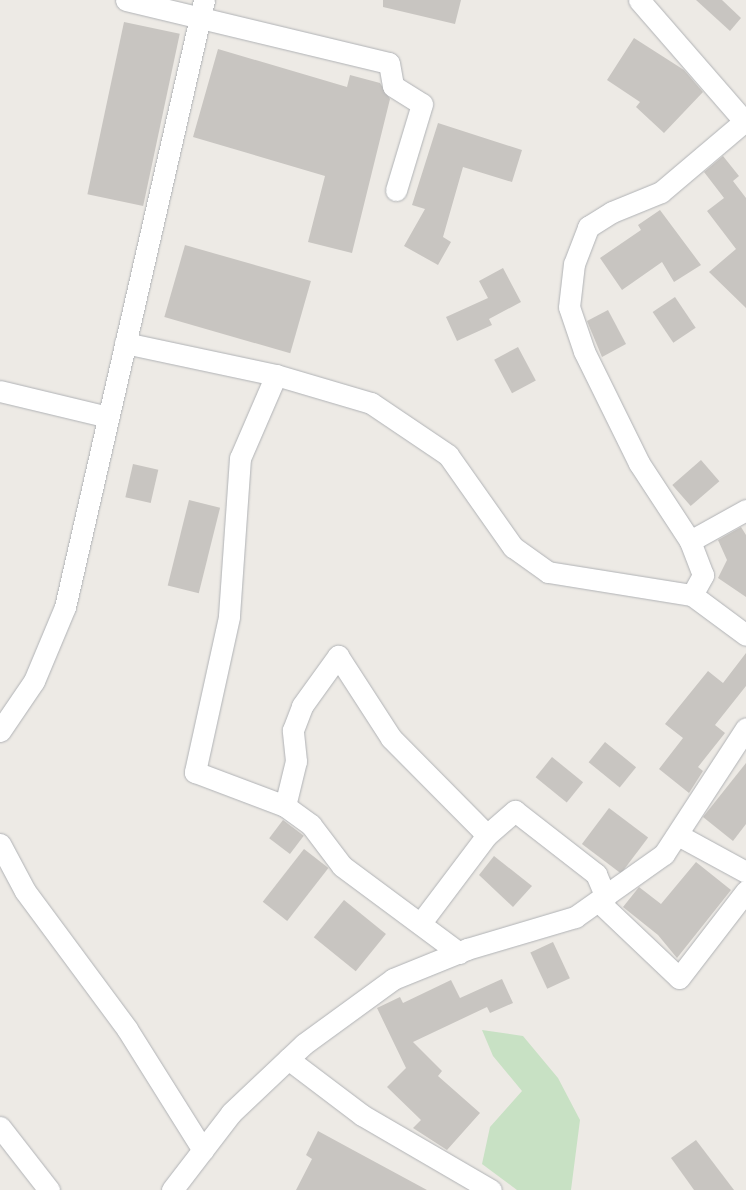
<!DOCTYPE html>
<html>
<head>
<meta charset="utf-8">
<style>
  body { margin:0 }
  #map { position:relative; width:746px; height:1190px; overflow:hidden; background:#edeae5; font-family:"Golos Text",sans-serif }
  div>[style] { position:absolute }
  .green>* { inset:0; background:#c8e1c4 }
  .building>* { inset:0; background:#c8c5c1; transform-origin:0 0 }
  .roads { filter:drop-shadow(0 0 1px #b0b2b5) drop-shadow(0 0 1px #b0b2b5) }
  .street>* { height:21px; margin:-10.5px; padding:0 10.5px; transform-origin:10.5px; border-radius:10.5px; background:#fff }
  span { translate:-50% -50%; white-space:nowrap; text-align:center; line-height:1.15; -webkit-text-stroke:4.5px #fff; paint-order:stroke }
</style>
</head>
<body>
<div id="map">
  <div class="green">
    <div style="clip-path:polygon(482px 1030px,523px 1036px,558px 1078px,580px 1120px,571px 1190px,517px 1190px,482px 1164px,490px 1127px,522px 1091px,493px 1056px)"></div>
  </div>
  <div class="building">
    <div style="clip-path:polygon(383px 0,461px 0,455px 24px,383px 7px)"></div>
    <div style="clip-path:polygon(696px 0,722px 0,741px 18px,730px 31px)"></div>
    <div style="left:124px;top:22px;width:57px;height:176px;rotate:12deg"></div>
    <div style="clip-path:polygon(634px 38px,684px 70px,703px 92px,664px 133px,636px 107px,640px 102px,607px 80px)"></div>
    <div style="clip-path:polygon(218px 49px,347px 87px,350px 75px,380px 83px,390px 99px,352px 253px,308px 242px,325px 176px,193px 137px)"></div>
    <div style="clip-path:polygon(438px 123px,522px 150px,512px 182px,463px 167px,443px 237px,451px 242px,438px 265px,404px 246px,425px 209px,412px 205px)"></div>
    <div style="clip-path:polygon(723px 156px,739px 176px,733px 181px,746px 198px,746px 308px,709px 272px,736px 249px,707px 211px,724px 198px,704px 172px)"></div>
    <div style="clip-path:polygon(660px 210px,701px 265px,674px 282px,662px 262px,622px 290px,600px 258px,641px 230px,638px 225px)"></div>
    <div style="left:185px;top:245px;width:131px;height:75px;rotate:16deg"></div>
    <div style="clip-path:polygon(503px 268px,521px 302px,489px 319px,492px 325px,457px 341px,446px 317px,488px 298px,479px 281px)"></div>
    <div style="left:675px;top:297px;width:37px;height:27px;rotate:56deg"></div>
    <div style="clip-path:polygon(608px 310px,626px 344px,602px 357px,587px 321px)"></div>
    <div style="left:518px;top:347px;width:38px;height:27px;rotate:62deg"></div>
    <div style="left:701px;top:460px;width:28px;height:38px;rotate:49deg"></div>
    <div style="left:133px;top:464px;width:26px;height:34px;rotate:13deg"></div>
    <div style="left:189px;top:500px;width:32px;height:88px;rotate:14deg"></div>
    <div style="clip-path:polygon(741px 527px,746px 535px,746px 597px,718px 578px,727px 560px,718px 540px)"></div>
    <div style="clip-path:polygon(746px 653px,746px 686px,715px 725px,725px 733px,698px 767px,703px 771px,689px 793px,659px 769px,683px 738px,665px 724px,708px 671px,723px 683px)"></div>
    <div style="left:605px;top:742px;width:40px;height:26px;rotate:39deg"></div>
    <div style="left:552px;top:757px;width:40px;height:26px;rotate:39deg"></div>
    <div style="clip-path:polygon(746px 763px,746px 824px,733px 841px,703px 817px)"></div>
    <div style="left:609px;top:808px;width:49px;height:45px;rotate:37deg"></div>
    <div style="left:283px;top:820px;width:26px;height:23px;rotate:37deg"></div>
    <div style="left:304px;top:849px;width:31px;height:67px;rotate:38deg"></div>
    <div style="clip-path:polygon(494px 856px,532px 886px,513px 907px,479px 875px)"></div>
    <div style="clip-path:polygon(696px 862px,731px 890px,677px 958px,658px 935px,623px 907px,639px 887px,661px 904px)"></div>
    <div style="left:344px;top:900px;width:54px;height:48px;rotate:39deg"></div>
    <div style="left:553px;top:942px;width:40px;height:25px;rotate:65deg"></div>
    <div style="clip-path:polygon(502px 979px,513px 1003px,490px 1013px,487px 1007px,413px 1042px,442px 1071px,438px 1076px,480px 1113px,447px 1150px,413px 1128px,421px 1120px,387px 1087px,406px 1068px,377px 1008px,400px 997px,403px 1003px,451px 980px,460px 998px)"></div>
    <div style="clip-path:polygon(318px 1131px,353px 1150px,427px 1190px,296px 1190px,312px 1159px,306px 1155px)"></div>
    <div style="clip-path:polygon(696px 1140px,734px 1190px,694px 1190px,671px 1158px)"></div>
  </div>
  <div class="roads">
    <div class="street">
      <div style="left:126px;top:0;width:270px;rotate:13.5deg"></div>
      <div style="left:389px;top:63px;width:23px;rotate:80deg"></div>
      <div style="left:393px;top:86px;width:34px;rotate:32deg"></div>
      <div style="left:422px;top:104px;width:90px;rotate:106.8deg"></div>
      <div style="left:639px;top:0;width:163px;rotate:49deg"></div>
      <div style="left:125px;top:343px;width:154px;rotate:12deg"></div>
      <div style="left:276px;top:375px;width:99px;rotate:16.4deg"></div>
      <div style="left:371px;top:403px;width:93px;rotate:34deg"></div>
      <div style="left:448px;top:455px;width:113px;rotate:54.8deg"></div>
      <div style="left:513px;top:547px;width:43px;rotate:35.5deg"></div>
      <div style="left:548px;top:572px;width:146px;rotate:9.1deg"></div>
      <div style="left:692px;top:595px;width:67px;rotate:36.5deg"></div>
      <div style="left:276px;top:375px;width:90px;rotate:113.4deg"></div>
      <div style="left:240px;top:458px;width:159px;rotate:94deg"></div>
      <div style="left:229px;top:617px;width:159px;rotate:102.4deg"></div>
      <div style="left:195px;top:772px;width:96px;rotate:20.7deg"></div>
      <div style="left:285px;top:806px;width:32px;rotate:36deg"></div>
      <div style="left:311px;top:825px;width:51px;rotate:52.9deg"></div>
      <div style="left:342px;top:866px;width:146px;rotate:36.6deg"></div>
      <div style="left:0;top:391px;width:111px;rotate:13.5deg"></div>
      <div style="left:690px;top:541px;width:93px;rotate:-123.2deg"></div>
      <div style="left:639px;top:463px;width:125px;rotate:-116.2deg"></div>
      <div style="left:584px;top:351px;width:46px;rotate:-108.8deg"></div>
      <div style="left:569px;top:307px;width:43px;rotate:-83.4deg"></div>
      <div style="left:574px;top:264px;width:40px;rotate:-69deg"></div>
      <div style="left:588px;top:227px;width:28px;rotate:-32deg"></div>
      <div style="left:612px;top:212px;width:53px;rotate:-22.2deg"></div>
      <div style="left:661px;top:192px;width:111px;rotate:-40.3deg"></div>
      <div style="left:692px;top:595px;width:23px;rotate:-61deg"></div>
      <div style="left:703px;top:575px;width:36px;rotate:-111deg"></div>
      <div style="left:690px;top:541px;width:64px;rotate:-29deg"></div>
      <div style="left:0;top:731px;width:60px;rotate:-55.8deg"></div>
      <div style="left:34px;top:681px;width:80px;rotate:-67.3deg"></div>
      <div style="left:65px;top:607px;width:623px;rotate:-77.1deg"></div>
      <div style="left:285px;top:806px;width:46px;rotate:-76.3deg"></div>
      <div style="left:296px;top:761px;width:31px;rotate:-96deg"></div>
      <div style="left:293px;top:730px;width:26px;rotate:-69deg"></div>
      <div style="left:302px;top:706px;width:62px;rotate:-54.2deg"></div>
      <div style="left:338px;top:656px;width:98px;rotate:57.1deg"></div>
      <div style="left:391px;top:738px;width:136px;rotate:45.3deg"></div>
      <div style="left:487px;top:835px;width:111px;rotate:127deg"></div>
      <div style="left:487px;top:835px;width:37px;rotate:-41deg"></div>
      <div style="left:515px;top:811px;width:103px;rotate:37.9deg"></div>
      <div style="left:596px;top:874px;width:25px;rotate:67deg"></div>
      <div style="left:678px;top:835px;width:77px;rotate:28.6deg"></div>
      <div style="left:0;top:844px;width:53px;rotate:62deg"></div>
      <div style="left:25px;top:891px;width:172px;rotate:53.5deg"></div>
      <div style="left:127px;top:1029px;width:143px;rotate:57.9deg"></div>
      <div style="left:599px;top:902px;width:110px;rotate:43.5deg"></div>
      <div style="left:679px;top:978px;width:110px;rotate:-52.4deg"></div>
      <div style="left:288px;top:1059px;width:93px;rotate:37.1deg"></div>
      <div style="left:362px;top:1115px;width:149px;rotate:30.2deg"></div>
      <div style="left:0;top:1127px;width:80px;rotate:52.1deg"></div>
      <div style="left:172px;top:1190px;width:97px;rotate:-52.5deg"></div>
      <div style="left:231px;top:1113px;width:100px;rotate:-43.4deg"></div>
      <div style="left:304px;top:1044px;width:110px;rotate:-36.1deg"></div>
      <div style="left:393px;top:979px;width:80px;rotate:-22.1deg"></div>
      <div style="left:467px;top:949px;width:113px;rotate:-16.5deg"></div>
      <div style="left:575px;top:917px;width:109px;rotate:-35.3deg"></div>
      <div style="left:664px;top:854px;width:150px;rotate:-56.9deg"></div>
    </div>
  </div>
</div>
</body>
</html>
